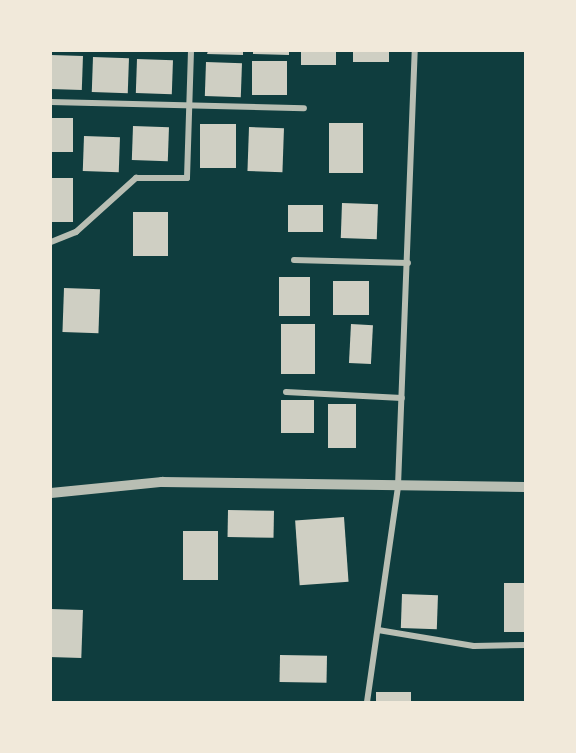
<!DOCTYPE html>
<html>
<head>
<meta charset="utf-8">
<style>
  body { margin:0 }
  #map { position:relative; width:576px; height:753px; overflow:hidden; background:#0f3d3e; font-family:Raleway,sans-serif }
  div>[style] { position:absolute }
  .building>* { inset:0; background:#cfcfc3; transform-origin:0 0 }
  .minor>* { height:6px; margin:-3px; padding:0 3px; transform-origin:3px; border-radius:3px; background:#b8beb3 }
  .tertiary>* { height:10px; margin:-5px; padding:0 5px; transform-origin:5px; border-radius:5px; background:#b8beb3 }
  span { translate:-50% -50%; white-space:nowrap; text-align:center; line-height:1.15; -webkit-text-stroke:6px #f1e9da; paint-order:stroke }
  .frame { position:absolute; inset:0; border:52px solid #f1e9da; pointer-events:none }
</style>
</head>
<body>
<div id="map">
  <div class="building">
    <div style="clip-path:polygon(208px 51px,243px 51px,243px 55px,207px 54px)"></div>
    <div style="clip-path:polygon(253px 51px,289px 51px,289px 55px,253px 54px)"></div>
    <div style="left:301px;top:51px;width:35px;height:14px"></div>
    <div style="left:353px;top:51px;width:36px;height:11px"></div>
    <div style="left:51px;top:55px;width:32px;height:34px;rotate:2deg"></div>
    <div style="left:93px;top:57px;width:36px;height:35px;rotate:2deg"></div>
    <div style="left:137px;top:59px;width:36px;height:34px;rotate:2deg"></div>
    <div style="left:252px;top:61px;width:35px;height:34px"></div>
    <div style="left:206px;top:62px;width:36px;height:34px;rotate:2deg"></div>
    <div style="left:51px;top:118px;width:22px;height:34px"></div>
    <div style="left:329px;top:123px;width:34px;height:50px"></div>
    <div style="left:200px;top:124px;width:36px;height:44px"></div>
    <div style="left:133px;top:126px;width:36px;height:34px;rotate:2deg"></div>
    <div style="left:249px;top:127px;width:35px;height:44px;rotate:2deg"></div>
    <div style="left:84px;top:136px;width:36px;height:35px;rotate:2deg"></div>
    <div style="left:51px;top:178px;width:22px;height:44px"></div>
    <div style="left:342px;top:203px;width:36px;height:35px;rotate:2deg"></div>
    <div style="left:288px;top:205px;width:35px;height:27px"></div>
    <div style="left:133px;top:212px;width:35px;height:44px"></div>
    <div style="left:279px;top:277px;width:31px;height:39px"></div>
    <div style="left:333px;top:281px;width:36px;height:34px"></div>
    <div style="left:64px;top:288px;width:36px;height:44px;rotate:2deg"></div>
    <div style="left:281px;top:324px;width:34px;height:50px"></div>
    <div style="left:351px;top:324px;width:22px;height:39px;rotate:3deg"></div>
    <div style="left:281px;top:400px;width:33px;height:33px"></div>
    <div style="left:328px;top:404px;width:28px;height:44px"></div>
    <div style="left:228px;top:510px;width:46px;height:27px;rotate:1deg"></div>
    <div style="left:344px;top:517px;width:65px;height:49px;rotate:86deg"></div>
    <div style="left:183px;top:531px;width:35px;height:49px"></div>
    <div style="left:504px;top:583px;width:21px;height:49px"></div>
    <div style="left:402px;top:594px;width:36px;height:34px;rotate:2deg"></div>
    <div style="left:51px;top:609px;width:32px;height:48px;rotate:2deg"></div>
    <div style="left:280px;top:655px;width:47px;height:27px;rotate:1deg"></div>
    <div style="left:411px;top:692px;width:10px;height:35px;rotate:90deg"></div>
  </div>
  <div class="minor">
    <div style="left:51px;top:102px;width:253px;rotate:1.4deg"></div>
    <div style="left:51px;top:242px;width:27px;rotate:-22deg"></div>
    <div style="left:76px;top:232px;width:81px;rotate:-42deg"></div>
    <div style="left:136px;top:178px;width:51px"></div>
    <div style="left:187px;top:178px;width:127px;rotate:-88.2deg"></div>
    <div style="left:294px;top:260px;width:114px;rotate:1.5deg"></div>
    <div style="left:286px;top:392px;width:116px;rotate:3deg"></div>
    <div style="left:378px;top:630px;width:97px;rotate:9.5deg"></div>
    <div style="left:474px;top:646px;width:51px;rotate:-1.1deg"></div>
    <div style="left:367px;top:702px;width:218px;rotate:-81.8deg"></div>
    <div style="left:398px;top:486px;width:435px;rotate:-87.8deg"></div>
  </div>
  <div class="tertiary">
    <div style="left:51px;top:493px;width:112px;rotate:-5.7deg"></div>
    <div style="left:162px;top:482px;width:363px;rotate:0.8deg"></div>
  </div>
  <div class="frame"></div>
</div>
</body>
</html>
